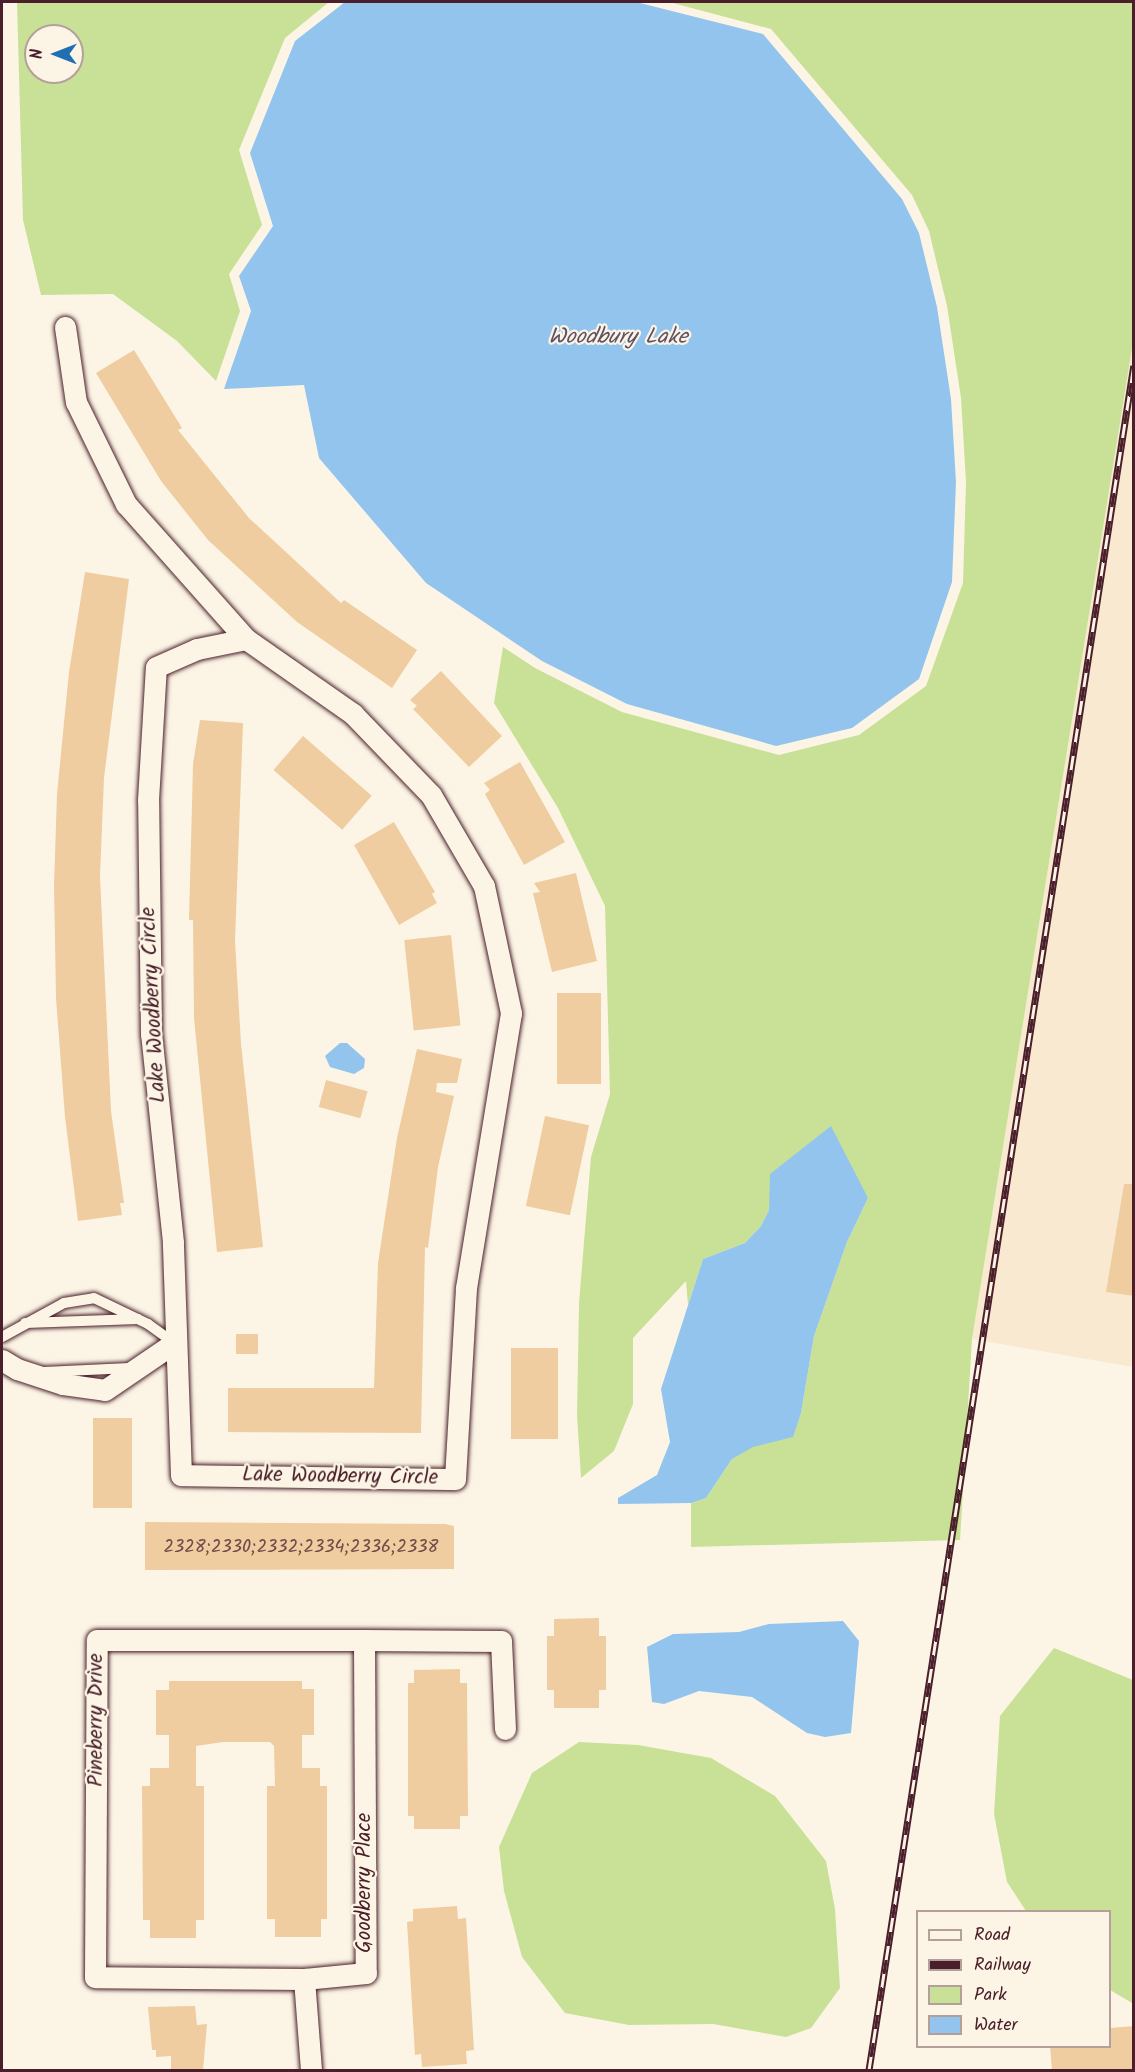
<!DOCTYPE html>
<html>
<head>
<meta charset="utf-8">
<style>
  body { margin:0 }
  #map { position:relative; width:1135px; height:2072px; overflow:hidden; background:#fcf5e5; font-family:Kalam,sans-serif }
  div>[style] { position:absolute }
  .built>* { inset:0; background:#f8e9d0 }
  .green>* { inset:0; background:#c8e197 }
  .water>* { inset:0; background:#92c4ee }
  .building>* { inset:0; background:#efcda0; transform-origin:0 0 }
  .roads { filter:drop-shadow(0 0 2px #4a1f2b) drop-shadow(0 0 2px #4a1f2b) }
  .service>* { height:10px; margin:-5px; padding:0 5px; transform-origin:5px; border-radius:5px; background:#fcf5e5 }
  .minor>* { height:21px; margin:-10.5px; padding:0 10.5px; transform-origin:10.5px; border-radius:10.5px; background:#fcf5e5 }
  .rail>* { height:7px; margin-top:-3.5px; transform-origin:0; background:repeating-linear-gradient(90deg,#fcf5e5 0 14px,#4a1f2b 0 28px); box-sizing:border-box; border-block:2px solid #4a1f2b }
  span { translate:-50% -50%; white-space:nowrap; text-align:center; line-height:1.15; -webkit-text-stroke:4.5px #fcf5e5; paint-order:stroke }
  .number-label { font-size:18px; color:#734a48 }
  .number-label span { -webkit-text-stroke-width:0 }
  .street-label { font-size:21px; color:#4a1f2b }
  .water-label { font-size:22px; color:#605166; font-style:italic }
  .frame { position:absolute; inset:0; border:3px solid #4a1f2b; pointer-events:none }
  .legend { position:absolute; left:916px; top:1910px; width:195px; height:138px; box-sizing:border-box; background:#fcf5e5; border:2px solid #b59f9b; margin:0; padding:8px 10px; list-style:none; font-size:18px; color:#4a1f2b }
  .legend li { display:flex; align-items:center; gap:12px; height:30px }
  .legend b { width:30px; border:2px solid #b59f9b }
  .north { position:absolute; left:24px; top:24px; width:60px; height:60px; box-sizing:border-box; background:#fcf5e5; border:2px solid #b59f9b; border-radius:50%; rotate:270deg; font-size:16px; font-weight:700; line-height:24px; text-align:center; color:#4a1f2b }
  .north::after { content:''; display:block; margin:auto; width:21px; height:27px; background:#1f6fb2; clip-path:polygon(50% 0,100% 100%,50% 72%,0 100%) }
</style>
</head>
<body>
<div id="map">
  <div class="built">
    <div style="clip-path:polygon(1133px 342px,1133px 1367px,972px 1339px)"></div>
  </div>
  <div class="green">
    <div style="clip-path:polygon(evenodd,17px 2px,329px 2px,285px 38px,239px 150px,262px 225px,229px 274px,240px 311px,216px 381px,177px 341px,113px 294px,41px 295px,23px 220px,17px 2px,36px 36px,72px 36px,72px 72px,36px 72px,36px 36px)"></div>
    <div style="clip-path:polygon(669px 2px,1133px 2px,1133px 342px,972px 1339px,960px 1540px,691px 1547px,691px 1503px,706px 1498px,732px 1459px,753px 1446px,792px 1437px,801px 1413px,814px 1336px,847px 1242px,868px 1198px,772px 1185px,769px 1210px,761px 1226px,745px 1243px,703px 1259px,688px 1305px,686px 1281px,633px 1338px,633px 1404px,614px 1451px,581px 1478px,577px 1415px,579px 1303px,591px 1157px,610px 1094px,605px 906px,558px 808px,494px 703px,503px 647px,535px 668px,622px 712px,779px 755px,859px 735px,926px 686px,963px 583px,966px 482px,961px 398px,947px 306px,929px 231px,912px 195px,771px 29px)"></div>
    <div style="clip-path:polygon(1054px 1648px,1133px 1680px,1132px 2003px,1110px 1990px,1110px 1912px,1026px 1911px,1007px 1882px,994px 1814px,1000px 1716px)"></div>
    <div style="clip-path:polygon(579px 1742px,638px 1745px,711px 1758px,775px 1796px,826px 1861px,835px 1909px,840px 1988px,811px 2028px,786px 2037px,713px 2024px,629px 2025px,565px 2013px,522px 1957px,504px 1891px,499px 1847px,532px 1773px)"></div>
  </div>
  <div class="water">
    <div style="clip-path:polygon(345px 2px,636px 2px,763px 34px,902px 199px,919px 233px,937px 307px,951px 399px,956px 482px,952px 582px,919px 679px,852px 728px,776px 746px,627px 704px,542px 661px,426px 583px,319px 458px,304px 385px,224px 389px,251px 311px,239px 276px,273px 226px,250px 153px,295px 41px)"></div>
    <div style="clip-path:polygon(340px 1043px,347px 1043px,365px 1059px,364px 1068px,354px 1074px,330px 1067px,325px 1056px)"></div>
    <div style="clip-path:polygon(831px 1126px,868px 1198px,847px 1242px,814px 1336px,801px 1413px,793px 1437px,753px 1447px,732px 1459px,706px 1498px,691px 1503px,618px 1504px,618px 1498px,657px 1475px,670px 1442px,661px 1389px,703px 1259px,745px 1243px,761px 1226px,769px 1210px,770px 1174px)"></div>
    <div style="clip-path:polygon(843px 1621px,859px 1641px,851px 1733px,825px 1737px,807px 1733px,752px 1697px,699px 1691px,664px 1704px,652px 1702px,647px 1647px,673px 1634px,739px 1632px,769px 1624px)"></div>
  </div>
  <div class="building">
    <div style="clip-path:polygon(134px 350px,182px 428px,178px 430px,249px 518px,341px 603px,344px 600px,417px 650px,392px 688px,297px 622px,208px 540px,161px 481px,96px 373px)"></div>
    <div style="clip-path:polygon(85px 572px,129px 579px,104px 778px,100px 876px,111px 1111px,124px 1203px,120px 1203px,122px 1215px,78px 1221px,65px 1117px,56px 998px,54px 885px,57px 794px,69px 672px)"></div>
    <div style="clip-path:polygon(441px 671px,502px 736px,469px 767px,413px 709px,417px 706px,410px 700px)"></div>
    <div style="clip-path:polygon(200px 720px,243px 723px,235px 941px,241px 1044px,263px 1247px,217px 1252px,194px 1018px,193px 920px,189px 920px,193px 764px)"></div>
    <div style="left:303px;top:736px;width:91px;height:45px;rotate:41deg"></div>
    <div style="clip-path:polygon(520px 762px,565px 842px,524px 865px,485px 794px,490px 790px,484px 783px)"></div>
    <div style="clip-path:polygon(394px 822px,435px 892px,432px 894px,437px 903px,399px 925px,354px 845px)"></div>
    <div style="clip-path:polygon(576px 873px,597px 961px,552px 972px,533px 893px,540px 892px,534px 883px)"></div>
    <div style="left:451px;top:935px;width:91px;height:47px;rotate:84deg"></div>
    <div style="left:557px;top:993px;width:44px;height:91px"></div>
    <div style="clip-path:polygon(417px 1049px,462px 1059px,457px 1083px,437px 1083px,436px 1092px,454px 1096px,438px 1167px,428px 1248px,425px 1247px,421px 1433px,228px 1432px,228px 1388px,374px 1388px,378px 1263px,397px 1138px)"></div>
    <div style="left:326px;top:1080px;width:43px;height:28px;rotate:15deg"></div>
    <div style="left:545px;top:1116px;width:45px;height:92px;rotate:12deg"></div>
    <div style="clip-path:polygon(1124px 1184px,1134px 1184px,1134px 1296px,1106px 1292px)"></div>
    <div style="left:236px;top:1334px;width:22px;height:20px"></div>
    <div style="left:511px;top:1348px;width:47px;height:91px"></div>
    <div style="left:93px;top:1418px;width:39px;height:90px"></div>
    <div style="clip-path:polygon(145px 1522px,445px 1524px,454px 1526px,454px 1569px,145px 1570px)"></div>
    <div style="clip-path:polygon(599px 1618px,599px 1636px,606px 1636px,606px 1690px,599px 1690px,599px 1708px,554px 1708px,554px 1690px,547px 1690px,547px 1636px,554px 1636px,554px 1619px)"></div>
    <div style="clip-path:polygon(460px 1669px,460px 1683px,467px 1683px,468px 1816px,460px 1816px,460px 1829px,414px 1829px,414px 1816px,408px 1816px,408px 1683px,414px 1683px,414px 1670px)"></div>
    <div style="clip-path:polygon(169px 1681px,302px 1681px,302px 1689px,314px 1689px,314px 1735px,302px 1735px,302px 1768px,320px 1768px,320px 1786px,327px 1786px,327px 1919px,321px 1919px,321px 1937px,275px 1937px,275px 1919px,267px 1919px,267px 1786px,275px 1786px,274px 1746px,270px 1742px,223px 1742px,196px 1746px,196px 1786px,204px 1786px,204px 1920px,196px 1920px,196px 1938px,150px 1938px,150px 1920px,143px 1920px,142px 1786px,150px 1786px,150px 1768px,169px 1768px,169px 1735px,156px 1735px,156px 1690px,169px 1690px)"></div>
    <div style="clip-path:polygon(457px 1906px,458px 1919px,466px 1918px,474px 2050px,466px 2051px,467px 2064px,422px 2067px,421px 2054px,415px 2055px,407px 1922px,413px 1921px,413px 1909px)"></div>
    <div style="clip-path:polygon(195px 2006px,197px 2025px,207px 2024px,203px 2070px,171px 2070px,171px 2056px,156px 2057px,156px 2050px,152px 2050px,148px 2007px)"></div>
    <div style="clip-path:polygon(1134px 2026px,1134px 2070px,1052px 2070px,1050px 2046px,1110px 2046px,1110px 2028px)"></div>
  </div>
  <div class="roads">
    <div class="service">
      <div style="left:25px;top:1323px;width:113px;rotate:-2deg"></div>
      <div style="left:2px;top:1337px;width:71px;rotate:-28.7deg"></div>
      <div style="left:64px;top:1303px;width:30px;rotate:-9deg"></div>
      <div style="left:94px;top:1298px;width:60px;rotate:25.7deg"></div>
      <div style="left:148px;top:1324px;width:32px;rotate:36deg"></div>
      <div style="left:44px;top:1372px;width:86px;rotate:-2.7deg"></div>
    </div>
    <div class="minor">
      <div style="left:65px;top:327px;width:76px;rotate:81.7deg"></div>
      <div style="left:76px;top:402px;width:114px;rotate:63.9deg"></div>
      <div style="left:126px;top:504px;width:181px;rotate:48.4deg"></div>
      <div style="left:246px;top:639px;width:131px;rotate:35deg"></div>
      <div style="left:353px;top:714px;width:112px;rotate:46.1deg"></div>
      <div style="left:431px;top:795px;width:105px;rotate:59.8deg"></div>
      <div style="left:484px;top:886px;width:130px;rotate:78deg"></div>
      <div style="left:511px;top:1013px;width:279px;rotate:99.3deg"></div>
      <div style="left:466px;top:1288px;width:191px;rotate:93.3deg"></div>
      <div style="left:455px;top:1479px;width:274px;rotate:-179.2deg"></div>
      <div style="left:181px;top:1475px;width:233px;rotate:-92deg"></div>
      <div style="left:173px;top:1242px;width:209px;rotate:-96deg"></div>
      <div style="left:151px;top:1034px;width:234px;rotate:-90.7deg"></div>
      <div style="left:148px;top:800px;width:133px;rotate:-86.6deg"></div>
      <div style="left:156px;top:667px;width:45px;rotate:-23.7deg"></div>
      <div style="left:197px;top:649px;width:50px;rotate:-11.5deg"></div>
      <div style="left:2px;top:1360px;width:17px;rotate:31deg"></div>
      <div style="left:17px;top:1369px;width:48px;rotate:18.1deg"></div>
      <div style="left:63px;top:1384px;width:42px;rotate:8.1deg"></div>
      <div style="left:105px;top:1390px;width:83px;rotate:-34.3deg"></div>
      <div style="left:364px;top:1640px;width:333px;rotate:89.7deg"></div>
      <div style="left:366px;top:1973px;width:62px;rotate:174.5deg"></div>
      <div style="left:304px;top:1979px;width:209px;rotate:-179.5deg"></div>
      <div style="left:95px;top:1977px;width:337px;rotate:-89.7deg"></div>
      <div style="left:97px;top:1640px;width:267px"></div>
      <div style="left:364px;top:1640px;width:137px;rotate:0.4deg"></div>
      <div style="left:501px;top:1641px;width:88px;rotate:87.4deg"></div>
      <div style="left:304px;top:1979px;width:91px;rotate:85.6deg"></div>
    </div>
  </div>
  <div class="rail">
    <div style="left:869px;top:2070px;width:1725px;rotate:-81.17deg"></div>
  </div>
  <div class="number-label">
    <span style="left:301px;top:1548px">2328;2330;2332;2334;2336;2338</span>
  </div>
  <div class="street-label">
    <span style="left:154px;top:1005px;rotate:-93deg">Lake Woodberry Circle</span>
    <span style="left:340px;top:1477px;rotate:1deg">Lake Woodberry Circle</span>
    <span style="left:97px;top:1720px;rotate:-90deg">Pineberry Drive</span>
    <span style="left:365px;top:1883px;rotate:-90deg">Goodberry Place</span>
  </div>
  <div class="water-label">
    <span style="left:618px;top:338px">Woodbury Lake</span>
  </div>
  <div class="frame"></div>
  <ul class="legend">
  <li><b style="height:8px;background:#fcf5e5"></b>Road</li>
  <li><b style="height:8px;background:#4a1f2b"></b>Railway</li>
  <li><b style="height:16px;background:#c8e197"></b>Park</li>
  <li><b style="height:16px;background:#92c4ee"></b>Water</li>
  </ul>
  <div class="north">N</div>
</div>
</body>
</html>
